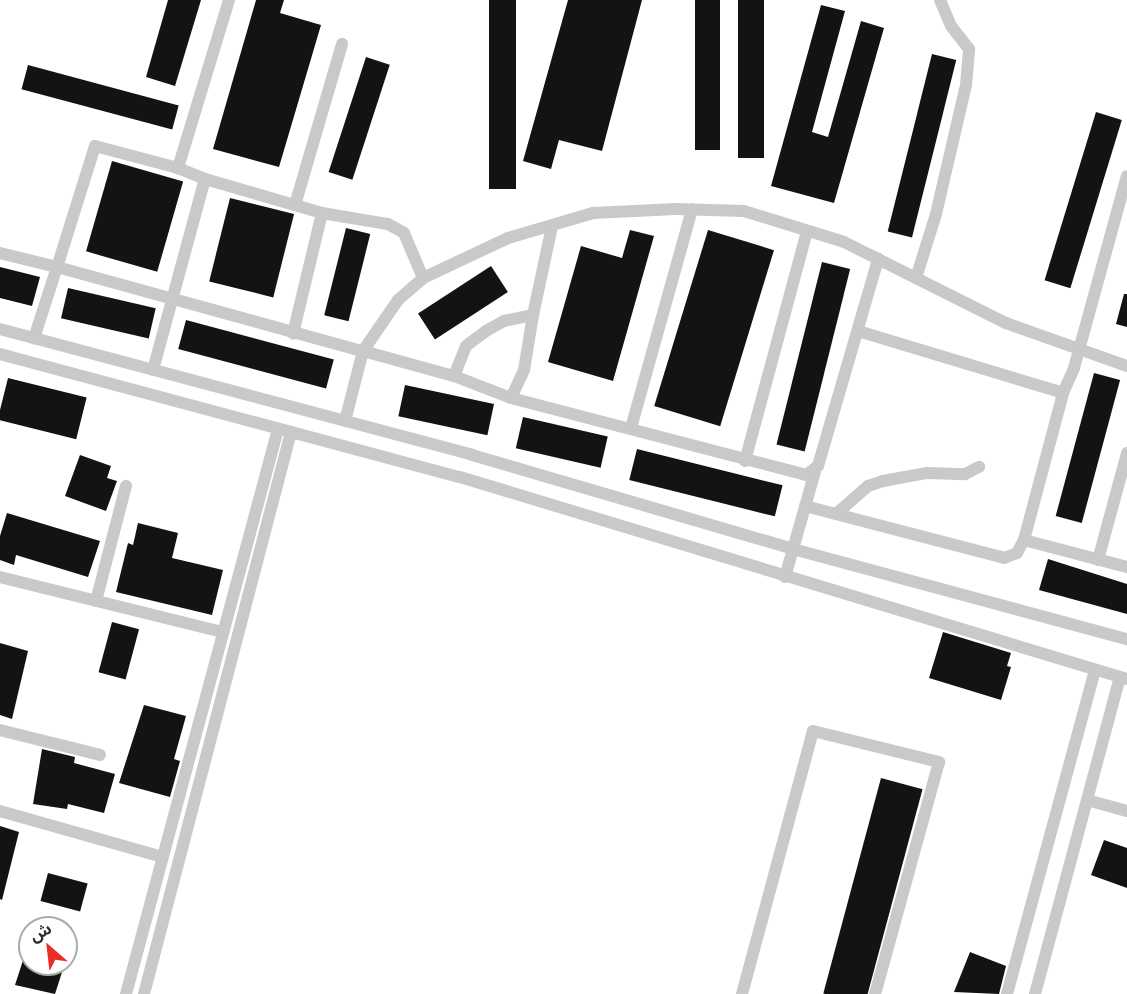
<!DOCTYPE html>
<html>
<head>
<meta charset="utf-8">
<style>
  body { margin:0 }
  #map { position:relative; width:1127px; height:994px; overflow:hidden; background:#fff; font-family:Ubuntu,"Noto Sans Arabic",sans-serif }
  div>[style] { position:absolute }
  .building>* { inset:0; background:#131313; transform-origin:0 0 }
  .street>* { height:12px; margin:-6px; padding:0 6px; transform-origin:6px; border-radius:6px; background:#c9c9c9 }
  span { translate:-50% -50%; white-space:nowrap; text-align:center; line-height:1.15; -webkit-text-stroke:6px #fff; paint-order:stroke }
  .north { position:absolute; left:18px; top:916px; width:60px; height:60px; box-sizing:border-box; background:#fff; border:2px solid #ababab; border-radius:50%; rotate:332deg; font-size:16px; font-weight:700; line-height:24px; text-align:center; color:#2c2c2c }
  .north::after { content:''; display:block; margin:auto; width:21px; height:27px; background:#ea2d28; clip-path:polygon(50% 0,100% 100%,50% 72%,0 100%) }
</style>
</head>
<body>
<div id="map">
  <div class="building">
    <div style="clip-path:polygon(168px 0,201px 0,175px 86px,146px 77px)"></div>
    <div style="clip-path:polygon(256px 0,284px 0,280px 13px,321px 25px,279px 167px,213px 149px)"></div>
    <div style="left:489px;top:0;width:27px;height:189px"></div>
    <div style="clip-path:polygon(568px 0,642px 0,602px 151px,559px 140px,551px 169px,523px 161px)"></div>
    <div style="left:695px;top:0;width:25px;height:150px"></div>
    <div style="left:738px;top:0;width:26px;height:158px"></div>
    <div style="clip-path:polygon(821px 5px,845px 11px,812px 132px,828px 137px,861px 21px,884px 28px,834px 203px,771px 186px)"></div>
    <div style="left:932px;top:54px;width:25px;height:183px;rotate:14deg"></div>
    <div style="left:366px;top:57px;width:25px;height:121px;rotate:18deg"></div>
    <div style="left:28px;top:65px;width:156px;height:25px;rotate:15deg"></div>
    <div style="left:1096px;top:112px;width:27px;height:176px;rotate:17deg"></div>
    <div style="left:112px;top:161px;width:74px;height:94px;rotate:16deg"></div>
    <div style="left:230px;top:198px;width:66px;height:86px;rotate:14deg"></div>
    <div style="left:346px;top:228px;width:25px;height:90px;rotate:14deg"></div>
    <div style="clip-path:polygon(630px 230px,654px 236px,613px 381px,548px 362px,581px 246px,622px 258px)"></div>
    <div style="left:708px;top:230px;width:69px;height:184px;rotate:17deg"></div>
    <div style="left:822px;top:262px;width:29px;height:188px;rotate:14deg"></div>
    <div style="left:491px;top:266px;width:31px;height:87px;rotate:57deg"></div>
    <div style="clip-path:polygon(0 267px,40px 277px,32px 306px,0 298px)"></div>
    <div style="left:68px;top:288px;width:90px;height:31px;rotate:13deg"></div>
    <div style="clip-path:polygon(1124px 294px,1127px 294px,1127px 327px,1116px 324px)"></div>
    <div style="left:186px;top:320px;width:153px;height:30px;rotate:15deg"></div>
    <div style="left:1094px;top:373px;width:27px;height:148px;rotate:15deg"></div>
    <div style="left:8px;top:378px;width:81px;height:43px;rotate:14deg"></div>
    <div style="left:405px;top:385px;width:91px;height:32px;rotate:12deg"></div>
    <div style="left:523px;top:417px;width:87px;height:32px;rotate:13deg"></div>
    <div style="left:637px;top:449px;width:150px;height:32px;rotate:14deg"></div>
    <div style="clip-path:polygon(80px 455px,111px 466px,107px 478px,117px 481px,106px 511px,65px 496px)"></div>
    <div style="clip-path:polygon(7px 513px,100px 541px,88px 577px,16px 555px,14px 565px,0 560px,0 536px)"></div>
    <div style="clip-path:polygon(138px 523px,178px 533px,172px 558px,223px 570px,212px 615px,116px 592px,128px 543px,133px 545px)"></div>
    <div style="clip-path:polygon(1048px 559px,1127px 584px,1127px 614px,1039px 590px)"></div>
    <div style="left:112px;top:622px;width:28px;height:52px;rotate:15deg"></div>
    <div style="clip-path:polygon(943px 632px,1011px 653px,1007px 666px,1011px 667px,1001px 700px,929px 678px)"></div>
    <div style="clip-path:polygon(0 643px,28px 651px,12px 719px,0 715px)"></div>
    <div style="clip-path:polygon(144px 705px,186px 716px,174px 759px,180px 761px,170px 797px,119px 783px)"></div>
    <div style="clip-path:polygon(42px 749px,75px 757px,74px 763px,115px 774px,104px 813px,68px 804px,67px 809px,33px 804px)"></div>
    <div style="left:881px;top:778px;width:43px;height:223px;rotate:15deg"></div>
    <div style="clip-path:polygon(0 826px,19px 832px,2px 900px,0 899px)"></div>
    <div style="clip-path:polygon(1104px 840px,1127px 848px,1127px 888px,1091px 875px)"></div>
    <div style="left:48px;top:873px;width:41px;height:29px;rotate:15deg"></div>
    <div style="clip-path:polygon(28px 945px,30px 964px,64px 966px,55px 994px,15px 985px)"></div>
    <div style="clip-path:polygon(970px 952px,1006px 966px,999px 994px,954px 992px)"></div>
  </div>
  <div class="street">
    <div style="left:229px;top:0;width:176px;rotate:106.9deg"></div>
    <div style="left:178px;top:168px;width:86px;rotate:-165.2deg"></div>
    <div style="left:95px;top:146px;width:127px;rotate:107.4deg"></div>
    <div style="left:57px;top:267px;width:317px;rotate:15.4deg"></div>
    <div style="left:363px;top:351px;width:62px;rotate:-55.5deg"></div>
    <div style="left:398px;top:300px;width:33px;rotate:-41deg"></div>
    <div style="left:423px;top:278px;width:94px;rotate:-25.2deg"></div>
    <div style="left:508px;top:238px;width:89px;rotate:-16.4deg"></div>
    <div style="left:593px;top:213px;width:83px;rotate:-2.8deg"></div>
    <div style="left:676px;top:209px;width:68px;rotate:1.7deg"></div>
    <div style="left:744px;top:211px;width:105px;rotate:17.2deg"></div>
    <div style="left:844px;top:242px;width:181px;rotate:26.6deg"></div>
    <div style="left:1006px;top:323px;width:128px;rotate:19.6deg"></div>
    <div style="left:178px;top:168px;width:29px;rotate:22deg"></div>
    <div style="left:205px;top:179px;width:122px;rotate:16.2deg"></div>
    <div style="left:322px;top:213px;width:124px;rotate:103.5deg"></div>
    <div style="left:295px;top:205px;width:168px;rotate:-73.7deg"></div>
    <div style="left:322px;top:213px;width:67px;rotate:9.5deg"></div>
    <div style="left:388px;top:224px;width:18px;rotate:29deg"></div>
    <div style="left:404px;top:233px;width:49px;rotate:67.1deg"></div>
    <div style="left:0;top:253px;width:59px;rotate:13.8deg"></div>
    <div style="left:57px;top:267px;width:75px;rotate:107.9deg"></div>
    <div style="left:916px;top:278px;width:67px;rotate:-72.6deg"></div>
    <div style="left:936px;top:214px;width:132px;rotate:-76.9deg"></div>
    <div style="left:966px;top:85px;width:36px;rotate:-85deg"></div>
    <div style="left:969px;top:49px;width:29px;rotate:-128deg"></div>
    <div style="left:951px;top:26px;width:28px;rotate:-113deg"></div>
    <div style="left:0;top:329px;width:489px;rotate:14.9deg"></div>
    <div style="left:472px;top:455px;width:334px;rotate:16.3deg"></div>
    <div style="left:793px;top:549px;width:346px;rotate:15.1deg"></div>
    <div style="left:858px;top:331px;width:214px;rotate:16.8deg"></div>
    <div style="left:1063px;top:393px;width:27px;rotate:-66deg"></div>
    <div style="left:1074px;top:368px;width:199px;rotate:-74.6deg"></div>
    <div style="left:0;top:354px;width:476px;rotate:15deg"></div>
    <div style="left:460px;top:477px;width:697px;rotate:16.85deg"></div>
    <div style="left:153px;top:370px;width:198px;rotate:-74.8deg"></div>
    <div style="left:454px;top:376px;width:32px;rotate:-68deg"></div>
    <div style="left:466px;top:346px;width:25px;rotate:-37deg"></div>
    <div style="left:486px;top:331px;width:21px;rotate:-29deg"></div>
    <div style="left:504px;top:321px;width:30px;rotate:-12deg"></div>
    <div style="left:533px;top:315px;width:91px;rotate:-77.9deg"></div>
    <div style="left:511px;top:398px;width:31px;rotate:-65deg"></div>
    <div style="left:524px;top:370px;width:56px;rotate:-80.7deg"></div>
    <div style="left:345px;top:421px;width:72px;rotate:-75.6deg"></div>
    <div style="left:363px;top:351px;width:94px;rotate:15.4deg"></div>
    <div style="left:454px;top:376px;width:61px;rotate:21.1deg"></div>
    <div style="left:511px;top:398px;width:305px;rotate:14.6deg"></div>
    <div style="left:806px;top:475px;width:15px;rotate:-37deg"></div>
    <div style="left:818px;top:466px;width:216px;rotate:-73.8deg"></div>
    <div style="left:631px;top:428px;width:227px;rotate:-74.4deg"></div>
    <div style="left:745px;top:461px;width:238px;rotate:-74.9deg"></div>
    <div style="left:805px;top:506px;width:206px;rotate:14.6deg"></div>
    <div style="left:1004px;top:558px;width:14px;rotate:-21deg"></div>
    <div style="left:1017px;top:553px;width:15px;rotate:-62deg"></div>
    <div style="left:1024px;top:540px;width:152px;rotate:-75.1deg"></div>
    <div style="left:836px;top:514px;width:43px;rotate:-41.2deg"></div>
    <div style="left:868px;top:486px;width:16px;rotate:-18deg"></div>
    <div style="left:883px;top:481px;width:45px;rotate:-10.3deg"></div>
    <div style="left:927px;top:473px;width:38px;rotate:2deg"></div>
    <div style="left:965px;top:474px;width:16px;rotate:-27deg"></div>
    <div style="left:1024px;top:540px;width:106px;rotate:14.7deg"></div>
    <div style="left:1098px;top:560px;width:111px;rotate:-74.8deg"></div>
    <div style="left:0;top:577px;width:230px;rotate:13.9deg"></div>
    <div style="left:785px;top:577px;width:109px;rotate:-74.1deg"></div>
    <div style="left:96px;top:601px;width:119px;rotate:-75.4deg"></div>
    <div style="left:0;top:730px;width:103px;rotate:14deg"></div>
    <div style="left:1087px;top:800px;width:41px;rotate:15.4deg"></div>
    <div style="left:0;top:811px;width:169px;rotate:15.8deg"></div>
    <div style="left:126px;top:994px;width:585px;rotate:-74.94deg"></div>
    <div style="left:144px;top:994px;width:581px;rotate:-75.34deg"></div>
    <div style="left:742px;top:994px;width:272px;rotate:-74.9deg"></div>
    <div style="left:813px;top:731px;width:130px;rotate:13.8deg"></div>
    <div style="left:939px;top:762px;width:241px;rotate:105.4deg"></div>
    <div style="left:1007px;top:994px;width:335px;rotate:-74.8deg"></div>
    <div style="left:1035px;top:994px;width:328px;rotate:-75deg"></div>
  </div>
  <div class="north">ش</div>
</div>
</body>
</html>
